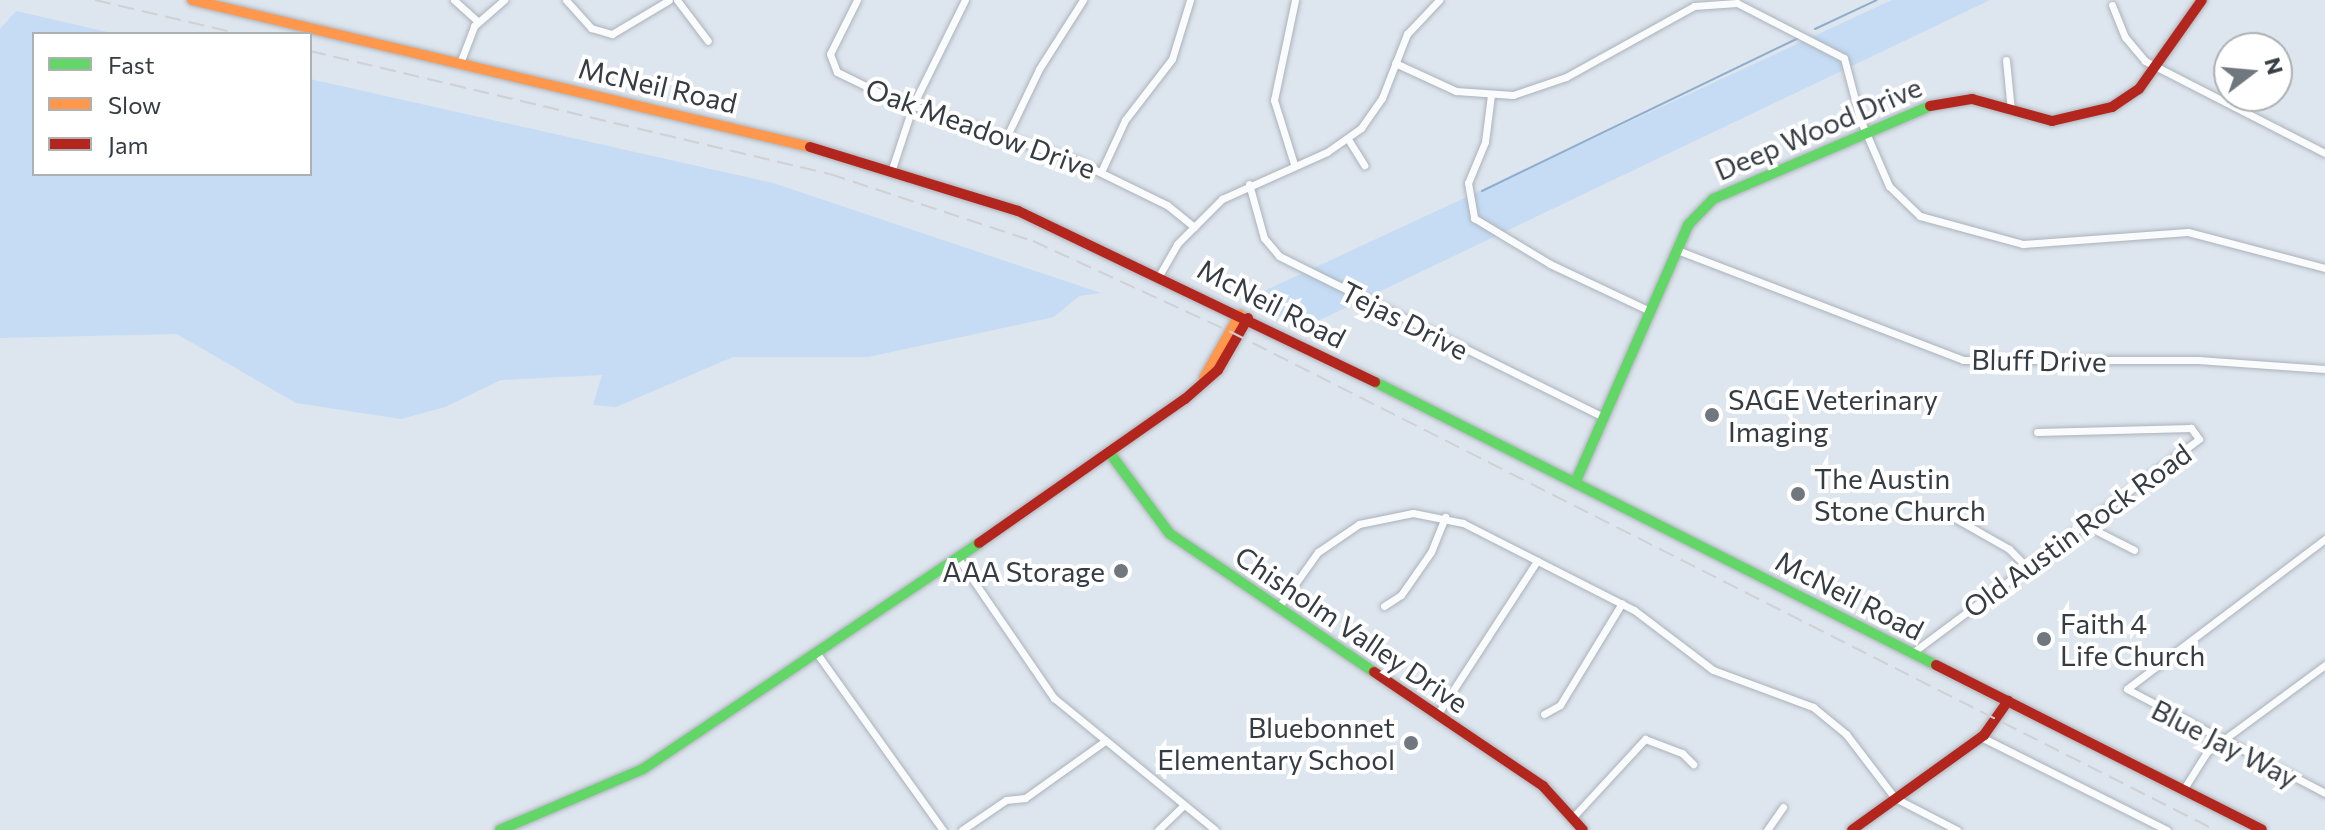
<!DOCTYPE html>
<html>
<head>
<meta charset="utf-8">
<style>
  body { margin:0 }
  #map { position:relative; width:2325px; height:830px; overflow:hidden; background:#dde5ee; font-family:Commissioner,sans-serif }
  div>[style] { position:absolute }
  .green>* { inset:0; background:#c5dcf4 }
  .stream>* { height:2px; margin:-1px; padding:0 1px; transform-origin:1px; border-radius:1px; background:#8fadcc }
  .roads { filter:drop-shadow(0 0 2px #acb2b9) drop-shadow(0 0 2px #acb2b9) }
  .street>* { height:7px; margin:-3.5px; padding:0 3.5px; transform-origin:3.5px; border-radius:3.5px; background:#fafbfc }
  .fast>* { height:10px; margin:-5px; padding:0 5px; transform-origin:5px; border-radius:5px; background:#63d668 }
  .slow>* { height:10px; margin:-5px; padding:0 5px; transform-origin:5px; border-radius:5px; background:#ff974d }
  .jam>* { height:10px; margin:-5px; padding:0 5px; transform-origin:5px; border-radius:5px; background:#b3261e }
  .rail>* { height:2px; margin-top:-1px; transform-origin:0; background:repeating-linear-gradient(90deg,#cfd1d4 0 16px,transparent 0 24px) }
  .dots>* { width:22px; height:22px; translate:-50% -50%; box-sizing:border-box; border:4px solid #fff; border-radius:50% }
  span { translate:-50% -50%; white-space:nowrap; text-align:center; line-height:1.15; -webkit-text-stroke:8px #fff; paint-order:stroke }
  .street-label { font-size:28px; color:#353c43 }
  .poi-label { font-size:28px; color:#353c43 }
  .left { translate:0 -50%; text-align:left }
  .right { translate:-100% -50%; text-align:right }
  .legend { position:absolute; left:32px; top:32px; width:280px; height:144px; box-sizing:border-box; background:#fff; border:2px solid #aeb1b4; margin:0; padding:10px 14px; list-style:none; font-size:24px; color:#353c43 }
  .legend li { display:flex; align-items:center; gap:16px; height:40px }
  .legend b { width:40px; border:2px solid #aeb1b4 }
  .north { position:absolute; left:2213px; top:32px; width:80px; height:80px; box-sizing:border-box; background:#fff; border:2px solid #aeb1b4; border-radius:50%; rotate:74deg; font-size:22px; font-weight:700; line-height:32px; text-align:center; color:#353c43 }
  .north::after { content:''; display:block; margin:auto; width:28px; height:36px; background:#70777f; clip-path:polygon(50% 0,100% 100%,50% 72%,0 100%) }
</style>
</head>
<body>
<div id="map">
  <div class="green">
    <div style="clip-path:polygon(1892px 0,1990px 0,1301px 329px,1249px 298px)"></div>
    <div style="clip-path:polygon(16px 11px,116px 34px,34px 34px,34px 174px,310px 174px,310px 79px,773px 183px,1101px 293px,1079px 296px,1054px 317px,868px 357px,733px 357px,616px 407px,593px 405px,602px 375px,501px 380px,445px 407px,401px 419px,296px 403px,177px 334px,0 338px,0 29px)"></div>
  </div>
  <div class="stream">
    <div style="left:1815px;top:29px;width:68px;rotate:-25.1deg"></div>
    <div style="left:1482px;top:191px;width:351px;rotate:-25.8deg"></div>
  </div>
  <div class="roads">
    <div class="street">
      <div style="left:454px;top:0;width:31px;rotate:42deg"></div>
      <div style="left:566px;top:0;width:38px;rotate:48deg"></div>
      <div style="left:591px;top:28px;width:22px;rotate:16deg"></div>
      <div style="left:612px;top:34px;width:66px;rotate:-30.8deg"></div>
      <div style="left:677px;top:0;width:51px;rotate:52.9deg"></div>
      <div style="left:857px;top:0;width:60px;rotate:116.6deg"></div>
      <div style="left:830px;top:54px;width:19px;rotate:69deg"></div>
      <div style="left:837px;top:72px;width:59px;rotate:26.1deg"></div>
      <div style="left:890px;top:98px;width:197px;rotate:18.6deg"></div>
      <div style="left:1077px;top:161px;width:100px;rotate:26.1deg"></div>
      <div style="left:1167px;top:205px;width:35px;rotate:39deg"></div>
      <div style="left:2112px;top:5px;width:35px;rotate:68deg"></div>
      <div style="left:2125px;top:37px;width:31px;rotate:50deg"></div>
      <div style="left:2145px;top:61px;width:202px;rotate:27.1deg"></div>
      <div style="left:2006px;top:60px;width:51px;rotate:84.4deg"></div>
      <div style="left:460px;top:63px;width:40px;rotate:-69deg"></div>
      <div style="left:474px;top:26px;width:40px;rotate:-41deg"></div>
      <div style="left:1395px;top:63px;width:67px;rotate:24.7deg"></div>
      <div style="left:1456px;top:91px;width:57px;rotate:4deg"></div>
      <div style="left:1513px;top:95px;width:56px;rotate:-18.8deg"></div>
      <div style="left:1566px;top:77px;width:146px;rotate:-29deg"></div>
      <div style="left:1694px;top:6px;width:43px;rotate:-4deg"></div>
      <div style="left:1737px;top:3px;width:120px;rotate:27.2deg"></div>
      <div style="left:1844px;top:58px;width:63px;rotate:75.3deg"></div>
      <div style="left:1860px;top:119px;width:73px;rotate:66.6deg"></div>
      <div style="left:1889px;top:186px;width:43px;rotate:44.1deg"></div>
      <div style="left:1920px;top:216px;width:107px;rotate:15.2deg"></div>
      <div style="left:2023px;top:244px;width:165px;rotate:-4.2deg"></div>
      <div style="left:2188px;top:232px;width:142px;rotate:14.7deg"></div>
      <div style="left:1491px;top:95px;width:47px;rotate:97.3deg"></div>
      <div style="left:1485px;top:142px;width:44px;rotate:112.5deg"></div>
      <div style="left:1468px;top:183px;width:36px;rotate:80deg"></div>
      <div style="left:1474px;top:218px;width:89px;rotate:31.2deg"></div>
      <div style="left:1550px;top:264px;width:110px;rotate:25.2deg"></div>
      <div style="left:1006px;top:138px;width:76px;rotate:-64.4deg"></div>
      <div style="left:1039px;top:69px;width:82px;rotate:-57.5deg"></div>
      <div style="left:1348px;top:139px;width:31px;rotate:58deg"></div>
      <div style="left:1294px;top:164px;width:67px;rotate:-107.4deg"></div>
      <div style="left:1274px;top:100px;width:102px;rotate:-78.1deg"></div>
      <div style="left:892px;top:169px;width:67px;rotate:-71.8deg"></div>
      <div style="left:913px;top:105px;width:117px;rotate:-63.7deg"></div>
      <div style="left:1101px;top:172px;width:57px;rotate:-65.2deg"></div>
      <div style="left:1125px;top:120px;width:77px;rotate:-52.4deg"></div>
      <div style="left:1172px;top:59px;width:62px;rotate:-73deg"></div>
      <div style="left:1249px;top:184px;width:56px;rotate:74.5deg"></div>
      <div style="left:1264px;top:238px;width:23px;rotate:50deg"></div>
      <div style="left:1279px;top:256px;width:363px;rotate:26.4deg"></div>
      <div style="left:1677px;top:250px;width:306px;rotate:21deg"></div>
      <div style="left:1963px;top:360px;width:235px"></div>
      <div style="left:2198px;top:360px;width:127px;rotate:4.1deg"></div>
      <div style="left:1160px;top:274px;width:34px;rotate:-60deg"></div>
      <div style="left:1177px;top:244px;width:64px;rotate:-45deg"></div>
      <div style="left:1222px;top:199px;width:115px;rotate:-24.1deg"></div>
      <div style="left:1327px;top:152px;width:42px;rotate:-35.2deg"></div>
      <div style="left:1361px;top:128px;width:37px;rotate:-55deg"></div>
      <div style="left:1382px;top:98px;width:69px;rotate:-68.7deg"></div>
      <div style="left:1407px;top:34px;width:47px;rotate:-46.7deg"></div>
      <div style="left:1944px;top:512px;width:75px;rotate:29.6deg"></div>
      <div style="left:2009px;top:549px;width:25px;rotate:45deg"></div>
      <div style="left:2085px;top:525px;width:55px;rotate:27deg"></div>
      <div style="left:2325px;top:539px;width:248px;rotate:142.9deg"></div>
      <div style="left:2127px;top:689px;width:224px;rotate:27.7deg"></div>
      <div style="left:958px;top:558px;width:170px;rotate:55.6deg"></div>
      <div style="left:1054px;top:698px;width:208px;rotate:39.3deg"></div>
      <div style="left:1384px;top:606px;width:20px;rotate:-33deg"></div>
      <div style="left:1401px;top:595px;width:52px;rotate:-55.1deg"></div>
      <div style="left:1431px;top:552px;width:38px;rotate:-68deg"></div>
      <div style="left:1278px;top:608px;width:69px;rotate:-54.5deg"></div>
      <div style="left:1318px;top:552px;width:50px;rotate:-34.3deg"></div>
      <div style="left:1359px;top:524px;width:55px;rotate:-11.5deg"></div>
      <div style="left:1413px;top:513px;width:51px;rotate:11.3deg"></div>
      <div style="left:1463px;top:523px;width:192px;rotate:27deg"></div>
      <div style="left:1634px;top:610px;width:99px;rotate:37.2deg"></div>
      <div style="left:1713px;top:670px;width:107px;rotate:20.3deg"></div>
      <div style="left:1813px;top:707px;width:43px;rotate:39.3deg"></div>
      <div style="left:1846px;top:734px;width:81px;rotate:52.6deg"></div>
      <div style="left:1895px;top:798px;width:70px;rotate:27.3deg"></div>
      <div style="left:1912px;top:653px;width:358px;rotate:-36.7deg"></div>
      <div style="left:2199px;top:439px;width:14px;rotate:-126deg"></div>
      <div style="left:2191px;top:428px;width:154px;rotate:178.5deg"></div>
      <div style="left:818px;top:655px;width:215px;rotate:54.5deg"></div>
      <div style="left:1544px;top:714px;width:18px;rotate:-29deg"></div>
      <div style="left:1560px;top:705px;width:119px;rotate:-58.7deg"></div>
      <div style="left:1437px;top:715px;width:184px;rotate:-57deg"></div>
      <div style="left:1981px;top:737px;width:208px;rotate:26.6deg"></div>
      <div style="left:2183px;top:790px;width:45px;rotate:-57.7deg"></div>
      <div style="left:2207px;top:752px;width:147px;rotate:-36.4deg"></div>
      <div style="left:1574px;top:816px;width:105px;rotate:-47.3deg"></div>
      <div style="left:1645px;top:739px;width:40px;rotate:21deg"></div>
      <div style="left:1682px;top:753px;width:16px;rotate:45deg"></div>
      <div style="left:962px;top:830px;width:53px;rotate:-34.3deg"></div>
      <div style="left:1006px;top:800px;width:19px;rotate:-6deg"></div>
      <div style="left:1025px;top:798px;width:98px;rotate:-35.5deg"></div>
      <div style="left:1158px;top:830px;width:36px;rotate:-44deg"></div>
      <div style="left:1767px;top:830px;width:28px;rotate:-55deg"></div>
    </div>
    <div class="fast">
      <div style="left:1375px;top:382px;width:628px;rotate:26.77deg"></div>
      <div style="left:1109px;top:452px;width:102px;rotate:53.4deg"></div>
      <div style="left:1170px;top:534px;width:246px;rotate:34.1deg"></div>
      <div style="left:1575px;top:483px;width:282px;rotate:-66.3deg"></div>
      <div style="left:1688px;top:225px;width:36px;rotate:-46deg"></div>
      <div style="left:1713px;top:199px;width:236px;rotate:-23.2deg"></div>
      <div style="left:500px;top:830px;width:155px;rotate:-23.1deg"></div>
      <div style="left:643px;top:769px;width:405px;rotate:-33.9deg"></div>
    </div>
    <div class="slow">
      <div style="left:192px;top:0;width:635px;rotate:13.38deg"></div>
      <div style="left:1204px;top:378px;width:73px;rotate:-60.6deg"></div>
    </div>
    <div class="jam">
      <div style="left:1930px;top:106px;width:43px;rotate:-9.5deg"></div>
      <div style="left:1972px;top:99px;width:83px;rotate:15.4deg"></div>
      <div style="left:2052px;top:121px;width:62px;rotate:-13.1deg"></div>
      <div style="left:2112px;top:107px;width:32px;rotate:-34deg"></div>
      <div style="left:2139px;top:89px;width:109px;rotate:-54.7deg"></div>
      <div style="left:810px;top:147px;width:218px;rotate:17.1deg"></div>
      <div style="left:1018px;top:211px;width:396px;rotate:25.6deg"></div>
      <div style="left:979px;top:543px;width:251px;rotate:-35deg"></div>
      <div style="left:1185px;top:399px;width:44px;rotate:-41.3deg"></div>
      <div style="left:1218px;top:370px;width:60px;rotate:-60deg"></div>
      <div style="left:1936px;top:665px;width:365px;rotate:26.8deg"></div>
      <div style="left:1374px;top:672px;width:204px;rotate:34deg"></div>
      <div style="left:1543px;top:786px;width:59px;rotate:47.7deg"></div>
      <div style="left:1852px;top:830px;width:163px;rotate:-35.7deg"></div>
      <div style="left:1984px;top:735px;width:42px;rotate:-54.8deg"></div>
    </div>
  </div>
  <div class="rail">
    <div style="left:95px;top:0;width:149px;rotate:13.2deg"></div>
    <div style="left:310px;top:51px;width:534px;rotate:13.31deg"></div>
    <div style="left:830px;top:174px;width:214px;rotate:18.3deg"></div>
    <div style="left:1033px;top:241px;width:218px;rotate:24.7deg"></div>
    <div style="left:1231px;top:332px;width:1103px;rotate:26.84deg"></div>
  </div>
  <div class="dots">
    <div style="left:1712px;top:415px;background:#70777f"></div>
    <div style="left:1798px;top:494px;background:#70777f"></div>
    <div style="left:1121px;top:571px;background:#70777f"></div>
    <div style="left:2044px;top:639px;background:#70777f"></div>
    <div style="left:1411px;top:743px;background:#70777f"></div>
  </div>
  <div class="street-label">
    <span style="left:658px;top:85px;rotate:13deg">McNeil Road</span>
    <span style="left:981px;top:128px;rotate:20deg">Oak Meadow Drive</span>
    <span style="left:1818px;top:128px;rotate:-23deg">Deep Wood Drive</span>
    <span style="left:1272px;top:303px;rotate:27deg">McNeil Road</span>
    <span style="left:1405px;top:320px;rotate:27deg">Tejas Drive</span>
    <span style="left:2039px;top:360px;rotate:1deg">Bluff Drive</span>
    <span style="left:2077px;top:530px;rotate:-36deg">Old Austin Rock Road</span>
    <span style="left:1850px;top:595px;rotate:27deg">McNeil Road</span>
    <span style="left:1352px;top:629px;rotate:34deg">Chisholm Valley Drive</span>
    <span style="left:2225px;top:743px;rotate:27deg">Blue Jay Way</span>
  </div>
  <div class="poi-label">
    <span class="left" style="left:1728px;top:415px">SAGE Veterinary<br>Imaging</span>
    <span class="left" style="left:1814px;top:494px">The Austin<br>Stone Church</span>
    <span class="right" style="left:1105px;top:571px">AAA Storage</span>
    <span class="left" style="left:2060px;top:639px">Faith 4<br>Life Church</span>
    <span class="right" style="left:1395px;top:743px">Bluebonnet<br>Elementary School</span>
  </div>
  <ul class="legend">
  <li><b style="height:10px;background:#63d668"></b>Fast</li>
  <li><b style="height:10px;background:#ff974d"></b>Slow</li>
  <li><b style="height:10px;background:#b3261e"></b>Jam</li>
  </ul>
  <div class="north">N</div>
</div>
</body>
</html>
